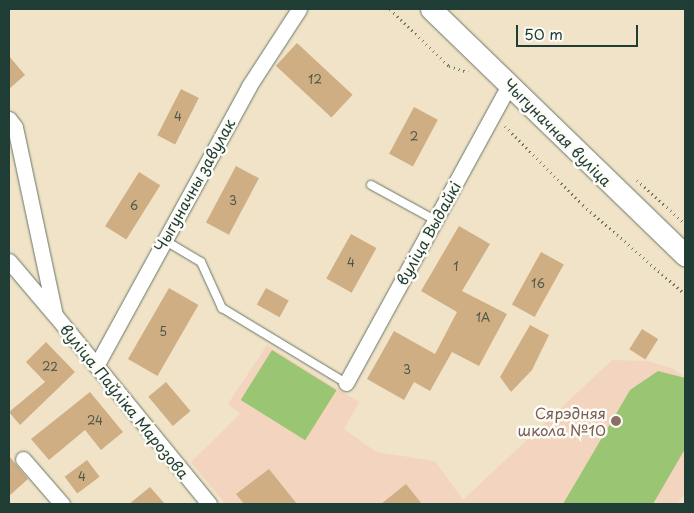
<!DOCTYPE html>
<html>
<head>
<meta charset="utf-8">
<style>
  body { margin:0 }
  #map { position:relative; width:694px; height:513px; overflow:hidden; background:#f0e3c7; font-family:"Playpen Sans",sans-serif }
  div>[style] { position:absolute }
  .built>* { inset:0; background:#f3d4bf }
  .green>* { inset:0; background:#9ac572; transform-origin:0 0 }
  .building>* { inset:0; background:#d0ae84; transform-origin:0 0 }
  .path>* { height:3px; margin-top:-1.5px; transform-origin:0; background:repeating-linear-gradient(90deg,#687767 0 1px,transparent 0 5px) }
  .roads { filter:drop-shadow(0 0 1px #687767) drop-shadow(0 0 1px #687767) }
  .lane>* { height:8px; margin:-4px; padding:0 4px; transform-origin:4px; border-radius:4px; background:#fff }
  .street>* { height:15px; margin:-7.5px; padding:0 7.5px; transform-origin:7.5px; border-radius:7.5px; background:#fff }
  .secondary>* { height:21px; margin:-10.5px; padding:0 10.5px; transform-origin:10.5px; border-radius:10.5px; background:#fff }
  .dots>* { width:14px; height:14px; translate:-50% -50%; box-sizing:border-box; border:2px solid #fdfcf7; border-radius:50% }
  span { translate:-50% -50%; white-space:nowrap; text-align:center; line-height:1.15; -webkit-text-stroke:5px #fdfcf7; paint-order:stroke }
  .number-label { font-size:12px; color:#4b5948 }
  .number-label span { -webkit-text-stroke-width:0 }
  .street-label { font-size:15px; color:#1f3d34 }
  .education-label { font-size:15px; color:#785e54 }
  .right { translate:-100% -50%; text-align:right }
  .frame { position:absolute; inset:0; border:10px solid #1f3d34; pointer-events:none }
  .scale { position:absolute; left:516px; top:25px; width:122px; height:22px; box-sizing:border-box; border:2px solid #1f3d34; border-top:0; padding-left:6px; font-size:15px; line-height:18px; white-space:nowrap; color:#1f3d34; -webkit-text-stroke:4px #fdfcf7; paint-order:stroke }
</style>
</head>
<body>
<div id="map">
  <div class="built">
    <div style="clip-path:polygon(267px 345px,359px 402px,344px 429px,376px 452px,435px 461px,463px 500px,612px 360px,646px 361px,672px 368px,685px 377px,685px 493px,677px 504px,225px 504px,191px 462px,240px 414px,228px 404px)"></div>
  </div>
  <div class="green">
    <div style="left:272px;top:350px;width:76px;height:59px;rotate:32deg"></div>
    <div style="clip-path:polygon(658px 371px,685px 378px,685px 449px,653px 504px,563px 504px,630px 390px)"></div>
  </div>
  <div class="building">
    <div style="left:297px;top:43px;width:76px;height:31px;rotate:43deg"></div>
    <div style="clip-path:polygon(9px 56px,25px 75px,9px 89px)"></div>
    <div style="left:181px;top:89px;width:20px;height:52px;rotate:27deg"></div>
    <div style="left:414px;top:107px;width:27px;height:53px;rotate:28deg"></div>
    <div style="left:236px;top:166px;width:26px;height:64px;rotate:28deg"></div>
    <div style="left:139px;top:172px;width:25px;height:64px;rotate:32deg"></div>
    <div style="clip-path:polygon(459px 226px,490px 244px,462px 291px,507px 314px,479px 366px,452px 352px,430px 391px,414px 382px,404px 400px,367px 379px,394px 331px,435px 354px,457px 312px,421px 291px)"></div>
    <div style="left:351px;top:234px;width:29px;height:51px;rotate:29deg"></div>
    <div style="left:541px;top:252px;width:26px;height:60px;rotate:29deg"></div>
    <div style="left:169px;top:288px;width:34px;height:82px;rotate:30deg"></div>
    <div style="left:266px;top:288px;width:26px;height:19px;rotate:29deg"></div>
    <div style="clip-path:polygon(530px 325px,549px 335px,532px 370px,511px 392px,500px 377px)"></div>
    <div style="left:642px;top:329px;width:19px;height:24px;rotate:32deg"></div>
    <div style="clip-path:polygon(46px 342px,75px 372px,20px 425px,9px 412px,45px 382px,26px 362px)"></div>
    <div style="left:166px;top:382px;width:38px;height:23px;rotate:50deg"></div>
    <div style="clip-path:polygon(90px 392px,123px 432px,101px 450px,85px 430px,49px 460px,31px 439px)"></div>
    <div style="clip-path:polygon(9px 456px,28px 479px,9px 496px)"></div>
    <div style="left:87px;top:460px;width:21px;height:28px;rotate:53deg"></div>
    <div style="clip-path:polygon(269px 469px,297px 504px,244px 504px,236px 494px)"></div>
    <div style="clip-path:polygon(406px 484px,422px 504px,381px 504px)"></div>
    <div style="clip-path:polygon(150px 487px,165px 504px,129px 504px)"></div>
  </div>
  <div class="path">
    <div style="left:390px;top:9px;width:82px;rotate:44deg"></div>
    <div style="left:449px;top:66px;width:20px;rotate:18deg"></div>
    <div style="left:505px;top:126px;width:111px;rotate:45.4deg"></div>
    <div style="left:583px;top:205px;width:135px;rotate:41.1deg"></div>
    <div style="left:637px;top:180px;width:65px;rotate:42.5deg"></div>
  </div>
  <div class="roads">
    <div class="lane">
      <div style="left:371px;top:185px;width:73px;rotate:28.7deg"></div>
      <div style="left:164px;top:240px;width:43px;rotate:30.7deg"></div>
      <div style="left:201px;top:262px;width:51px;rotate:65.5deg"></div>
      <div style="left:222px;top:308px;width:145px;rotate:31.2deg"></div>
    </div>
    <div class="street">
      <div style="left:9px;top:119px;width:10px;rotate:53deg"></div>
      <div style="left:15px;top:127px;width:192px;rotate:78deg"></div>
      <div style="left:55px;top:315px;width:244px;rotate:50.8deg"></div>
      <div style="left:9px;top:261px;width:70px;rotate:49.7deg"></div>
      <div style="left:96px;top:366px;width:319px;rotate:-61.3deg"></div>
      <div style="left:249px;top:86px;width:92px;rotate:-57deg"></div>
      <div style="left:346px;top:383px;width:341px;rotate:-61.3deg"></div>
      <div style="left:23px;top:459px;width:60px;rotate:49.1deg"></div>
    </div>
    <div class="secondary">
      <div style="left:431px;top:9px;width:354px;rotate:44.1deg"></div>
    </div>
  </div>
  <div class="dots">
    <div style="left:616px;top:421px;background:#8d6e63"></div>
  </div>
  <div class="number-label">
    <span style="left:315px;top:80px">12</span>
    <span style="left:178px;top:117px">4</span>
    <span style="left:414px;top:137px">2</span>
    <span style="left:233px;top:201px">3</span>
    <span style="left:134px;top:206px">6</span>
    <span style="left:351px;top:263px">4</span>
    <span style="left:456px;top:267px">1</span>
    <span style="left:538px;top:284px">16</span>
    <span style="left:483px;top:318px">1А</span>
    <span style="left:163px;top:332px">5</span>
    <span style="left:50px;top:367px">22</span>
    <span style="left:407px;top:370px">3</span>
    <span style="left:95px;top:421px">24</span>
    <span style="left:82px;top:477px">4</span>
  </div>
  <div class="street-label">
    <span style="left:558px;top:132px;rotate:45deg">Чыгуначная вуліца</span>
    <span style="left:194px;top:185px;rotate:-61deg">Чыгуначны завулак</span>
    <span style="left:428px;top:233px;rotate:-61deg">вуліца Выдайкі</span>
    <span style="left:125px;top:401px;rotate:51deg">вуліца Паўліка Марозова</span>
  </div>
  <div class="education-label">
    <span class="right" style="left:606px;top:421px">Сярэдняя<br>школа №10</span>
  </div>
  <div class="frame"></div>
  <div class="scale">50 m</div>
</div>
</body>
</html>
